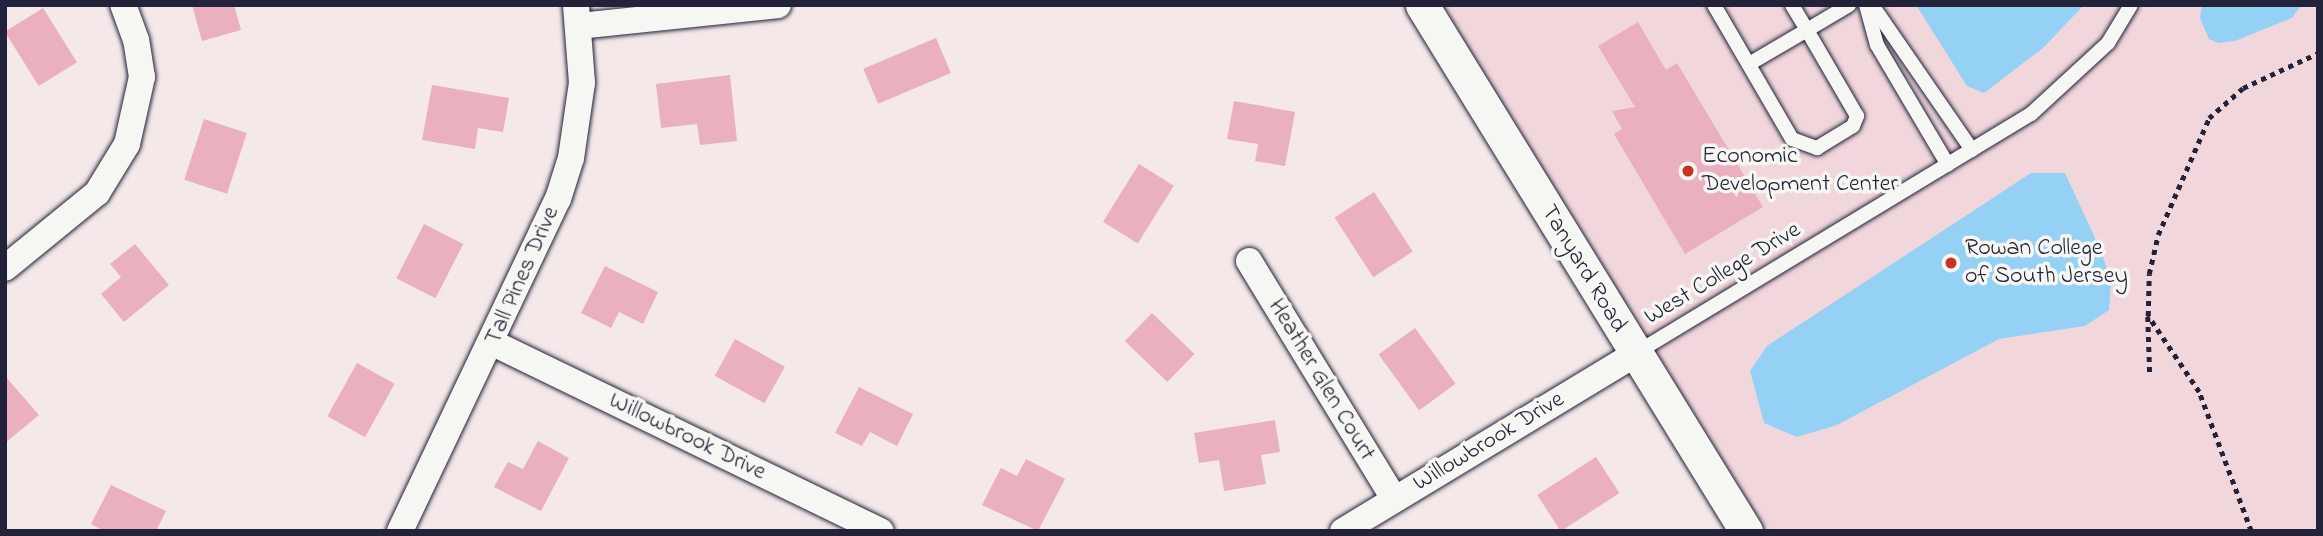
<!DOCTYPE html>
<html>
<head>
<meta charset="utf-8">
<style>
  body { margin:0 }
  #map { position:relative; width:2323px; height:536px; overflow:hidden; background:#f4e8e8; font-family:"Indie Flower",sans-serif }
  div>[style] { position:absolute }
  .built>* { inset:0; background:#f1d7dc }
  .water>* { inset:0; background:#94d1f5 }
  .building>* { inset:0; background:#eab0c0; transform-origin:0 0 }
  .path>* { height:4.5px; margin-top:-2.25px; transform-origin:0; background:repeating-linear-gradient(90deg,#22223b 0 5px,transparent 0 10px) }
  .roads { filter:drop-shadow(0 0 2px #22223b) drop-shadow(0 0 2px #22223b) }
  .service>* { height:14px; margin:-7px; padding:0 7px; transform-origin:7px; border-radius:7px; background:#f6f6f2 }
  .minor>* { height:26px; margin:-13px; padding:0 13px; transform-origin:13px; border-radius:13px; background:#f6f6f2 }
  .tertiary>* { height:33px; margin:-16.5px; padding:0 16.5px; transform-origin:16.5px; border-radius:16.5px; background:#f6f6f2 }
  .dots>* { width:19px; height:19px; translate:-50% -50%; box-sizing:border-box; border:4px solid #f6f6f2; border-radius:50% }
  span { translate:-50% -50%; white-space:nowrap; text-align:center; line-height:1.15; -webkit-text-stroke:7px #f6f6f2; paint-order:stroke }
  .poi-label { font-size:24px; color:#22223b }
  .left { translate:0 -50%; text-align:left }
  .street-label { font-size:24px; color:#22223b }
  .frame { position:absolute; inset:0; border:7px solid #22223b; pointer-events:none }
</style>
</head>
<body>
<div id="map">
  <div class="built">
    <div style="clip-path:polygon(1428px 5px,2318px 5px,2318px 531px,1746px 531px)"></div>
  </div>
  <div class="water">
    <div style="clip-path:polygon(1916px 5px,2084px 5px,2043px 48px,1984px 93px,1967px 86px)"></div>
    <div style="clip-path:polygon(2202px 5px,2301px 5px,2292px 18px,2235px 41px,2218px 43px,2209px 39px,2200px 18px)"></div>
    <div style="clip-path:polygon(2031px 173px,2065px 173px,2101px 251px,2111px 282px,2109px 310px,2085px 326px,1999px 339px,1837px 425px,1797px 437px,1764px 423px,1750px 371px,1767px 346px)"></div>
  </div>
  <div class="building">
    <div style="clip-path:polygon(192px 5px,234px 5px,241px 30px,202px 41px)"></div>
    <div style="left:43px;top:8px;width:64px;height:45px;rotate:58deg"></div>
    <div style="clip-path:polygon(1638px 22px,1666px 70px,1677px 63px,1763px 207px,1685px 254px,1614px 134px,1622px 129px,1612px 111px,1635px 107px,1598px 46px)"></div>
    <div style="left:936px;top:38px;width:38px;height:79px;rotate:67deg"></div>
    <div style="clip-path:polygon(730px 75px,737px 141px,700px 145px,697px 124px,661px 128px,656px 84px)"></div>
    <div style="clip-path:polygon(432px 85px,509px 98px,503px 132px,478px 128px,475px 149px,422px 140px)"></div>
    <div style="clip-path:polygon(1234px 101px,1295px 112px,1285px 166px,1255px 161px,1258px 144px,1227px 139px)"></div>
    <div style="left:204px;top:119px;width:45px;height:64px;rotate:18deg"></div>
    <div style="left:1139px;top:164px;width:41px;height:68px;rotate:32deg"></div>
    <div style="left:1374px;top:192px;width:71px;height:47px;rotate:57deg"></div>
    <div style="left:424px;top:224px;width:44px;height:61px;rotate:27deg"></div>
    <div style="clip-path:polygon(135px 244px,169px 285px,124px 322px,101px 294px,121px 277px,110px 264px)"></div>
    <div style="clip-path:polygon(605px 266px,658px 292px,643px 324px,619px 312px,611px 328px,581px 313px)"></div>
    <div style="left:1152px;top:313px;width:59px;height:39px;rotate:44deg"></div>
    <div style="left:1415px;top:328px;width:69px;height:45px;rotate:54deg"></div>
    <div style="left:735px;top:339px;width:57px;height:42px;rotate:29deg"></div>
    <div style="left:357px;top:363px;width:43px;height:61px;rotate:29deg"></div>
    <div style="clip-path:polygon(5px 376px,39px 415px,5px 443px)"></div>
    <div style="clip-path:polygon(859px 387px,913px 414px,897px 446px,870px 432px,862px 446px,835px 433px)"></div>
    <div style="clip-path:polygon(1275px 420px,1280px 452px,1261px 455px,1266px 484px,1224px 491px,1219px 460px,1199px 463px,1194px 433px)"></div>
    <div style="clip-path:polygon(538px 441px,569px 458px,541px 511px,494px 487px,508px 462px,523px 469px)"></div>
    <div style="left:1596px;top:457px;width:43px;height:70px;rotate:57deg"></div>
    <div style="clip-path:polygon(1026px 459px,1065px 479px,1038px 531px,982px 505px,1001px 468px,1017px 476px)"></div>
    <div style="clip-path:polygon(111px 485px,166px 511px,156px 531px,104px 531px,91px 524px)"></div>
  </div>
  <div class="path">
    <div style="left:2148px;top:317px;width:59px;rotate:88.1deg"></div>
    <div style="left:2251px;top:531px;width:148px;rotate:-110.5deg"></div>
    <div style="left:2199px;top:392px;width:92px;rotate:-123.9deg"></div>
    <div style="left:2148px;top:316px;width:42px;rotate:-88.6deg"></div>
    <div style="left:2149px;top:274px;width:40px;rotate:-77deg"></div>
    <div style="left:2158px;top:235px;width:128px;rotate:-66.4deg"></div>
    <div style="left:2209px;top:118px;width:45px;rotate:-41.4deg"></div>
    <div style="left:2243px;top:88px;width:83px;rotate:-25deg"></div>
  </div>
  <div class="roads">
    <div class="service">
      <div style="left:1714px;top:5px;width:155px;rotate:59.8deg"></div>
      <div style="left:1792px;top:139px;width:27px;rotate:20deg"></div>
      <div style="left:1817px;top:148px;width:42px;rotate:-31.4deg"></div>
      <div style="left:1853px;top:126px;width:11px;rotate:-68deg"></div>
      <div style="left:1857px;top:116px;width:99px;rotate:-120.2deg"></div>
      <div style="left:1807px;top:30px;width:49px;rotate:-30.8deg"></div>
      <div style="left:1866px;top:5px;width:41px;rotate:74.6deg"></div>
      <div style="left:1877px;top:45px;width:139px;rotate:59.4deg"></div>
      <div style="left:1872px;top:5px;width:176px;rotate:55.4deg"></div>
      <div style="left:1749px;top:64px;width:67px;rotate:-30.4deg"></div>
      <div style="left:1807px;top:30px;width:29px;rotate:-121deg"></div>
      <div style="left:1636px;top:353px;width:462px;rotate:-31.2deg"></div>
      <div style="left:2031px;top:114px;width:105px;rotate:-42.7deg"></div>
      <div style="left:2108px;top:43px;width:44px;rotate:-58.8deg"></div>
    </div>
    <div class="minor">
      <div style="left:579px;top:26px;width:200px;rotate:-6deg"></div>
      <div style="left:1249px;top:261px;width:279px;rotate:58.6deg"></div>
      <div style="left:5px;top:268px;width:119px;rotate:-39.2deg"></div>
      <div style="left:97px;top:193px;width:57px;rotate:-58.5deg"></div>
      <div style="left:127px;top:144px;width:69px;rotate:-77.4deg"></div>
      <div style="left:142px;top:77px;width:37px;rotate:-99deg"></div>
      <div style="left:136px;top:40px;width:37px;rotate:-110deg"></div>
      <div style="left:493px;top:343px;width:431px;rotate:25.9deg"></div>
      <div style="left:400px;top:531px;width:368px;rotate:-64.6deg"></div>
      <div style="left:558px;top:199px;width:43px;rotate:-72.4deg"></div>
      <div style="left:571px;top:158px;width:76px;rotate:-81.7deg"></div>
      <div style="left:582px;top:83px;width:78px;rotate:-94.4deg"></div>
      <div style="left:1343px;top:531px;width:341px;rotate:-31.2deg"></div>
    </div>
    <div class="tertiary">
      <div style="left:1422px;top:5px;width:618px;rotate:58.37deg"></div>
    </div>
  </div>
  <div class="dots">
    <div style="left:1688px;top:171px;background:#c8321e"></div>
    <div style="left:1951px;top:263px;background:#c8321e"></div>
  </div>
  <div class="poi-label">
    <span class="left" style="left:1702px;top:171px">Economic<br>Development Center</span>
    <span class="left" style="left:1965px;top:263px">Rowan College<br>of South Jersey</span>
  </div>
  <div class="street-label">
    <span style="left:1583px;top:269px;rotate:59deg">Tanyard Road</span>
    <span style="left:1723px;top:274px;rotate:-31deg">West College Drive</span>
    <span style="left:523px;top:276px;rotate:-66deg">Tall Pines Drive</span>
    <span style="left:1321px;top:380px;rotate:59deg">Heather Glen Court</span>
    <span style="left:687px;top:437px;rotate:26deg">Willowbrook Drive</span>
    <span style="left:1489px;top:442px;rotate:-31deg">Willowbrook Drive</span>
  </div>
  <div class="frame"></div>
</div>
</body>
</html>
